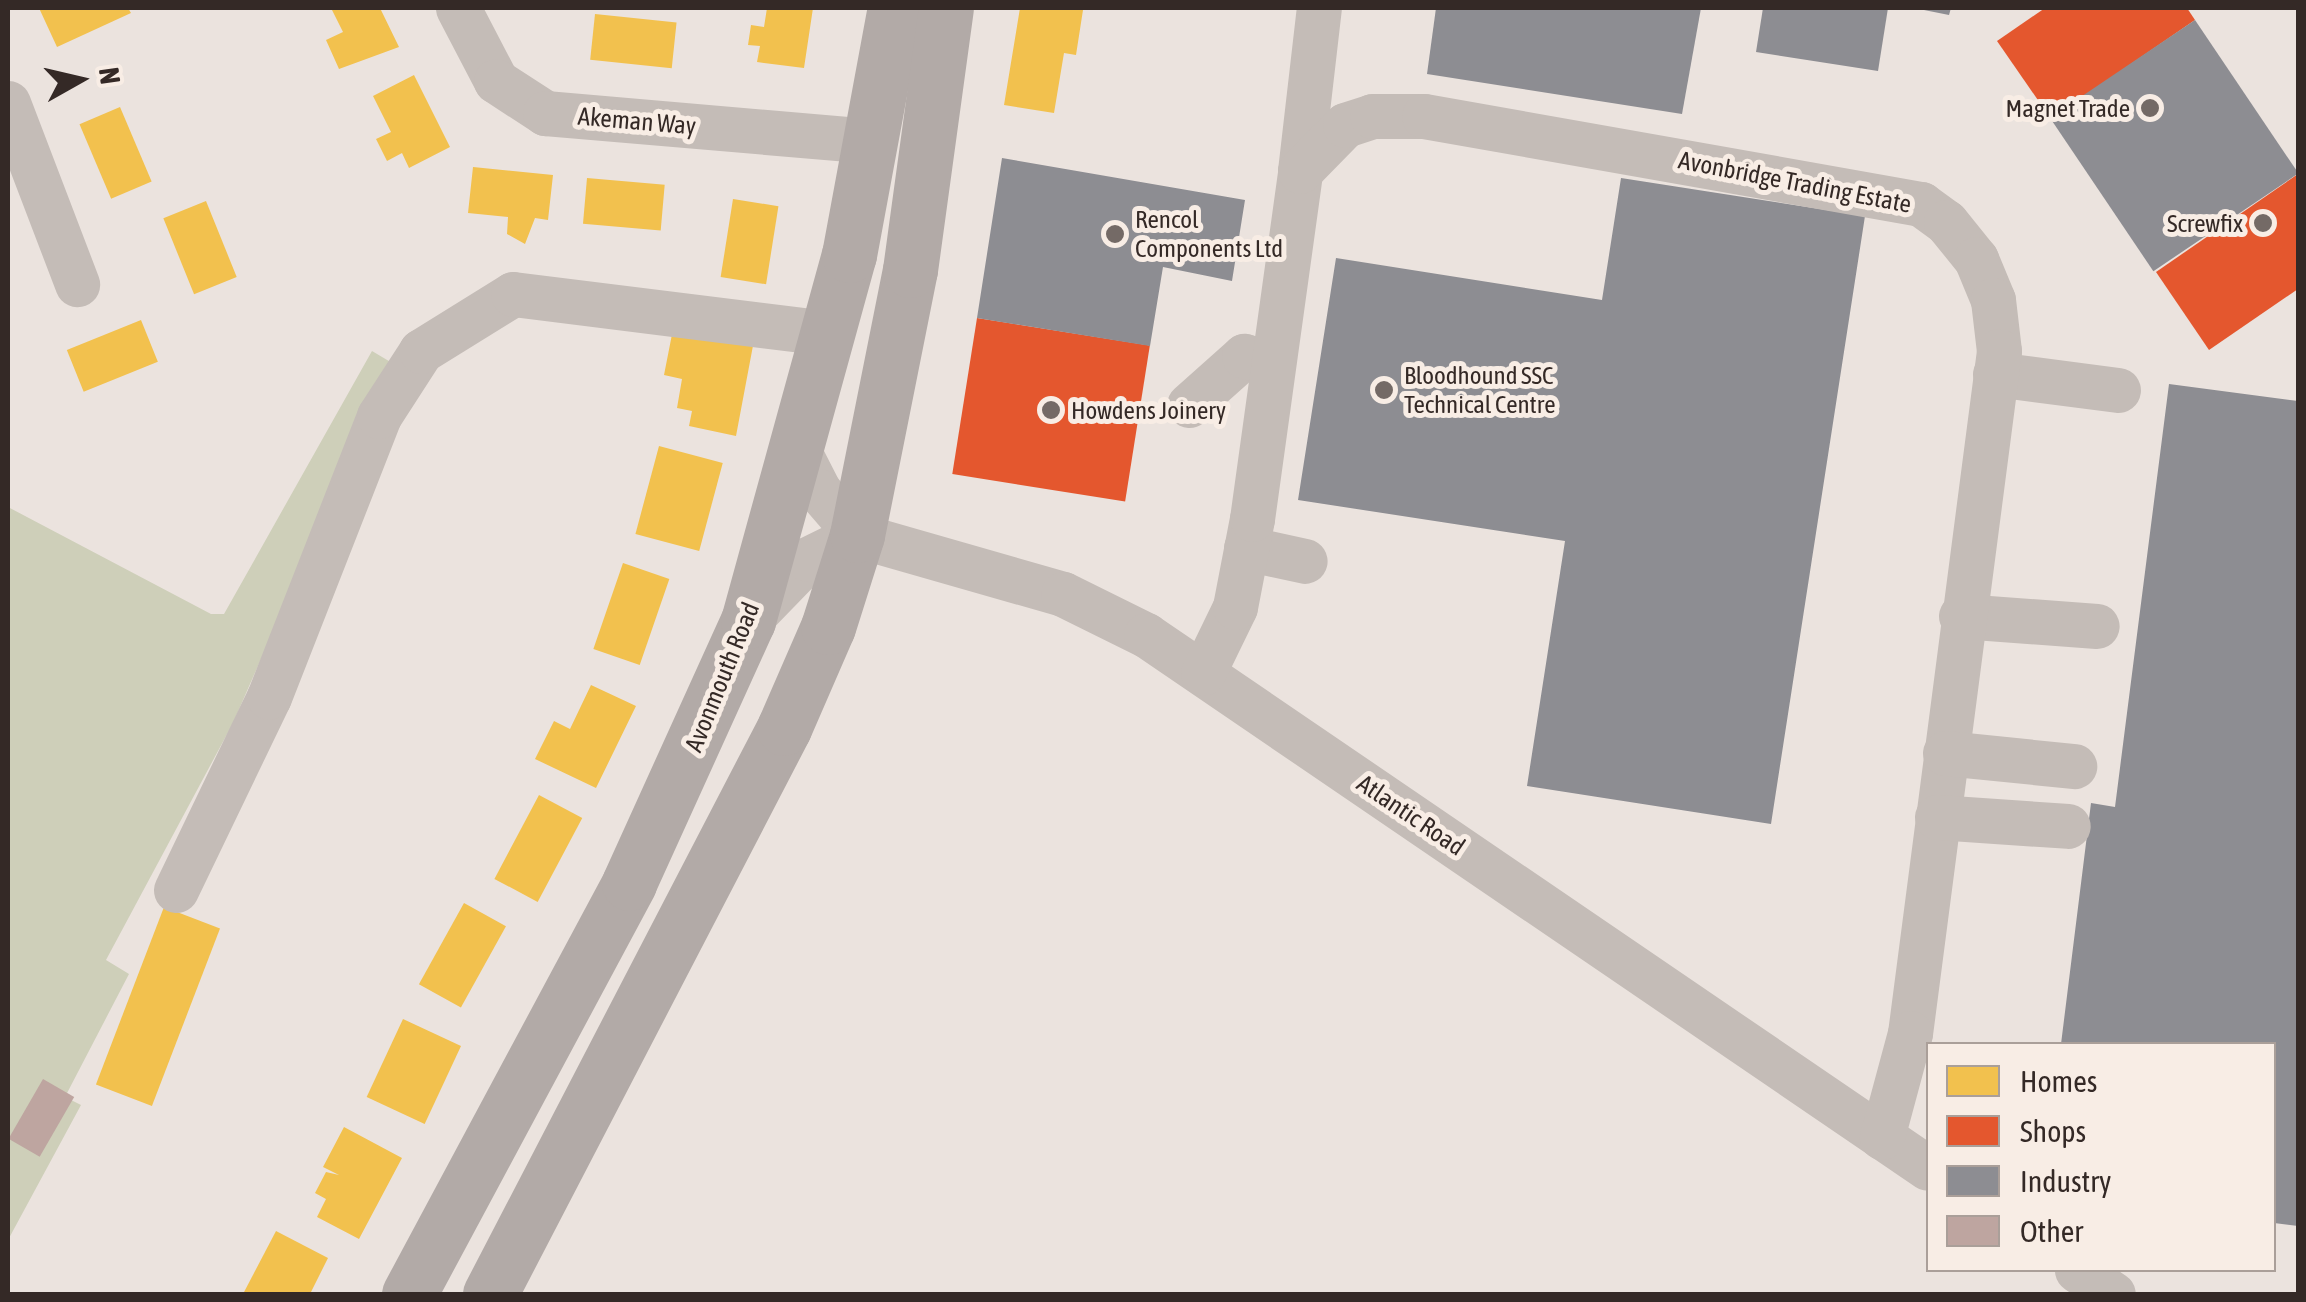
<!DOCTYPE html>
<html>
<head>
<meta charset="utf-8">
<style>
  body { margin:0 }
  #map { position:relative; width:2306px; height:1302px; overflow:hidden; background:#ebe3de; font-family:"Asap Condensed",sans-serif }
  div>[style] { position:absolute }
  .green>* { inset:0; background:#cecfb9 }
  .homes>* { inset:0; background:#f2c14e; transform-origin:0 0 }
  .shops>* { inset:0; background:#e4572e; transform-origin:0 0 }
  .industry>* { inset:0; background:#8d8d92; transform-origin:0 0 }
  .building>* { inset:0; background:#bea5a0; transform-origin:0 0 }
  .minor>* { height:45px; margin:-22.5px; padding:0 22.5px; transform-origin:22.5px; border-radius:22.5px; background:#c4bcb7 }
  .major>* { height:55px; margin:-27.5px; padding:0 27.5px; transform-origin:27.5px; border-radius:27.5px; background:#b2aaa7 }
  .dots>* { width:28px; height:28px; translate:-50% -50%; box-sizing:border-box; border:5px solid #f8ede5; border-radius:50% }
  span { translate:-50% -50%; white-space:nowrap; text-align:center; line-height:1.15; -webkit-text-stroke:10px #f8ede5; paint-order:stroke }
  .poi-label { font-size:25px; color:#342926 }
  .right { translate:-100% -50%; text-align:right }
  .left { translate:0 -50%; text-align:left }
  .street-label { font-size:25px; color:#342926 }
  .frame { position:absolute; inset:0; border:10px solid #342926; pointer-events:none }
  .legend { position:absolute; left:1926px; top:1042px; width:350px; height:230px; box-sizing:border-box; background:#f8ede5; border:2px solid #aa9f99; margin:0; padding:12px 18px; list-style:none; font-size:30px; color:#342926 }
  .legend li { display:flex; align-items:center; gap:20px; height:50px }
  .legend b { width:50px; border:2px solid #aa9f99 }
  .north { position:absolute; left:30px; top:30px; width:100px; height:100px; -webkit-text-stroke:8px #f8ede5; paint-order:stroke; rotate:82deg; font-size:28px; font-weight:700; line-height:40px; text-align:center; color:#342926 }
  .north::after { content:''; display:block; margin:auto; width:35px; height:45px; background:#342926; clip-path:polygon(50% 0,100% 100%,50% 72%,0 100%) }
</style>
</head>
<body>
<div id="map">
  <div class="green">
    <div style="clip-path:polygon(372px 351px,404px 370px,350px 455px,233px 723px,106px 960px,129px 974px,65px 1097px,81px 1105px,8px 1240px,8px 507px,211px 614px,224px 614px)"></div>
  </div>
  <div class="homes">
    <div style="clip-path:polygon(39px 8px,128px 8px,131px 13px,57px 47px)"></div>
    <div style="clip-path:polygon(331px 8px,380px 8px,399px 47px,339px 69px,326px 40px,343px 32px)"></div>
    <div style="clip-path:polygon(767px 8px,813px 8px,804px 68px,757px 62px,760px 46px,748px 45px,751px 25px,764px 27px)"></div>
    <div style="clip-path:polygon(1020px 8px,1083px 10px,1076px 55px,1064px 53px,1054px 113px,1004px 105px)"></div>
    <div style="left:595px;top:14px;width:82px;height:46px;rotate:6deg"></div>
    <div style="clip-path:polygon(414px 75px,450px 147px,409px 168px,402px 153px,387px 161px,376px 139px,391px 132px,373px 96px)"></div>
    <div style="left:120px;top:107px;width:81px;height:44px;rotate:67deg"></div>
    <div style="clip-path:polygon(473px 167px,553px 175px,548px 220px,535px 218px,525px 244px,507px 234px,508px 217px,468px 213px)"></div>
    <div style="left:587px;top:178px;width:78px;height:46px;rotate:5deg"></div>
    <div style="left:733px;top:199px;width:46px;height:79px;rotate:9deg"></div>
    <div style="left:206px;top:201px;width:82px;height:46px;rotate:68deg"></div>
    <div style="clip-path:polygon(675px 319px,755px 335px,736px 436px,689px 426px,692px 411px,677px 408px,682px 379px,664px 375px)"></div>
    <div style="left:141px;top:320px;width:45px;height:80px;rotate:68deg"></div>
    <div style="left:659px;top:446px;width:66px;height:91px;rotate:15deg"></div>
    <div style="left:623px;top:563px;width:49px;height:91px;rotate:19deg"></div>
    <div style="clip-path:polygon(591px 685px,636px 706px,596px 788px,535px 759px,554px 721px,570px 729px)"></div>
    <div style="left:539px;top:795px;width:49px;height:95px;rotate:28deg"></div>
    <div style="left:464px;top:903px;width:48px;height:93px;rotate:29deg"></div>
    <div style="left:164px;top:907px;width:60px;height:190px;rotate:21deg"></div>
    <div style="left:403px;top:1019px;width:64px;height:86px;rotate:25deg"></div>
    <div style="clip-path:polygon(344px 1127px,402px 1158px,359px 1239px,317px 1217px,326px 1199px,315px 1193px,326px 1172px,339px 1175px,323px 1167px)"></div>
    <div style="clip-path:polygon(276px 1231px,328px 1258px,310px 1294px,243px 1294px)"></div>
  </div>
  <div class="shops">
    <div style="clip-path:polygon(2045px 8px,2187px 8px,2195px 20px,2051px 119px,1997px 41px)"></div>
    <div style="clip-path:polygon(2298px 174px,2298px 289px,2209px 350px,2156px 272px)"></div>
    <div style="left:977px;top:318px;width:175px;height:158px;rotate:9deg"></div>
  </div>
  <div class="industry">
    <div style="clip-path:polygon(1436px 8px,1701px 8px,1682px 114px,1427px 74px)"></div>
    <div style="clip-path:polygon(1763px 8px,1888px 8px,1878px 71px,1756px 52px)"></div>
    <div style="clip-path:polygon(1914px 8px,1951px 8px,1949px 15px)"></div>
    <div style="left:2195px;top:20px;width:185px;height:175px;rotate:56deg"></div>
    <div style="clip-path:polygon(1002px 158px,1245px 200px,1232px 281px,1163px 267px,1150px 346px,977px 318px)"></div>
    <div style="clip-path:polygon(1621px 178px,1865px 216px,1771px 824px,1527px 786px,1565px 541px,1298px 500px,1336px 258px,1602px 300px)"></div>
    <div style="clip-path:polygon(2169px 384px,2298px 401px,2298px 1226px,2274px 1223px,2274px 1044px,2061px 1044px,2091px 803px,2115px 807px)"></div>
  </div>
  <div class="building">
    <div style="left:43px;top:1079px;width:36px;height:69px;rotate:30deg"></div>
  </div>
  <div class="minor">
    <div style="left:458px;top:8px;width:82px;rotate:62.5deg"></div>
    <div style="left:496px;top:81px;width:59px;rotate:33.1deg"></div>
    <div style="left:545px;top:113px;width:326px;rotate:4.9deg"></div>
    <div style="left:8px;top:103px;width:194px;rotate:69.1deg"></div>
    <div style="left:1300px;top:171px;width:164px;rotate:-83.4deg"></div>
    <div style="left:1995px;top:374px;width:124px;rotate:7.4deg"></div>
    <div style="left:1189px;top:405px;width:74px;rotate:-41.7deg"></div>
    <div style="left:1244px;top:356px;width:30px;rotate:14deg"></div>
    <div style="left:796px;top:446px;width:51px;rotate:62.9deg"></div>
    <div style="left:819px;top:491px;width:58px;rotate:49.2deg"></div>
    <div style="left:857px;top:535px;width:214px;rotate:16deg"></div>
    <div style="left:1063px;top:594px;width:93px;rotate:26.3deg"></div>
    <div style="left:1146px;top:635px;width:946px;rotate:34.28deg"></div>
    <div style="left:1246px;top:548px;width:60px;rotate:12.4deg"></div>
    <div style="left:1961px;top:616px;width:136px;rotate:4.2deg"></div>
    <div style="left:748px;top:621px;width:86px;rotate:-45.9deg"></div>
    <div style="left:808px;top:559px;width:55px;rotate:-26.1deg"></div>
    <div style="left:1203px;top:673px;width:73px;rotate:-64.1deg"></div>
    <div style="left:1235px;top:607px;width:90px;rotate:-79.1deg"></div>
    <div style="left:1252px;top:519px;width:351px;rotate:-82.1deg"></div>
    <div style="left:1300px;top:171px;width:64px;rotate:-45.6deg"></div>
    <div style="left:1345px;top:125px;width:28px;rotate:-18deg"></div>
    <div style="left:1372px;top:116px;width:52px"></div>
    <div style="left:1424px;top:116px;width:505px;rotate:10.04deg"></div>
    <div style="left:1921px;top:204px;width:31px;rotate:36deg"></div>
    <div style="left:1946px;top:222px;width:48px;rotate:51deg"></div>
    <div style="left:1976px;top:259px;width:44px;rotate:67.5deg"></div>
    <div style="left:1993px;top:300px;width:51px;rotate:83.3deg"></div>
    <div style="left:1999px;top:351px;width:688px;rotate:97.43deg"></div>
    <div style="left:1910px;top:1033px;width:108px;rotate:105.1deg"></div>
    <div style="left:1945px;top:753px;width:130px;rotate:5.8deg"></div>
    <div style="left:1937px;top:817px;width:131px;rotate:3.9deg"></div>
    <div style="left:176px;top:890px;width:214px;rotate:-64.3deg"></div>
    <div style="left:269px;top:697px;width:302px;rotate:-68.6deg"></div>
    <div style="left:379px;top:416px;width:77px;rotate:-57.1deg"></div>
    <div style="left:421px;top:351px;width:108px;rotate:-31.8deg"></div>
    <div style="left:513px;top:294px;width:317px;rotate:7.1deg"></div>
    <div style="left:2077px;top:1270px;width:43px;rotate:33.7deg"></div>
  </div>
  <div class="major">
    <div style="left:409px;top:1294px;width:466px;rotate:-61.8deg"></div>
    <div style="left:629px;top:883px;width:288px;rotate:-65.6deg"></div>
    <div style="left:748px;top:621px;width:380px;rotate:-74.6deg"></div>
    <div style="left:849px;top:255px;width:251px;rotate:-79.5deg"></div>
    <div style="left:490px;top:1294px;width:638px;rotate:-62.55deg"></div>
    <div style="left:784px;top:728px;width:110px;rotate:-66.5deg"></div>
    <div style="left:828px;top:627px;width:96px;rotate:-72.5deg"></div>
    <div style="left:857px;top:535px;width:270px;rotate:-78.7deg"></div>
    <div style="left:910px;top:270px;width:264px;rotate:-82.2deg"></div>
  </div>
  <div class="dots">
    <div style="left:2150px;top:108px;background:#746a66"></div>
    <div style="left:2263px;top:223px;background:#746a66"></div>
    <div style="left:1115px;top:234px;background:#746a66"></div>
    <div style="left:1384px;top:390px;background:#746a66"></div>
    <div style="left:1051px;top:410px;background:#746a66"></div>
  </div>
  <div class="poi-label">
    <span class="right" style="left:2130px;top:108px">Magnet Trade</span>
    <span class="left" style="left:1135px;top:234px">Rencol<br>Components Ltd</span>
    <span class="right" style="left:2243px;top:223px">Screwfix</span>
    <span class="left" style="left:1404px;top:390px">Bloodhound SSC<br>Technical Centre</span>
    <span class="left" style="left:1071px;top:410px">Howdens Joinery</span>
  </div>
  <div class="street-label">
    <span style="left:637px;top:121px;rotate:5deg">Akeman Way</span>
    <span style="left:1795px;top:182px;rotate:11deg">Avonbridge Trading Estate</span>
    <span style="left:722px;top:677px;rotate:-68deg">Avonmouth Road</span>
    <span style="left:1411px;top:815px;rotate:34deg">Atlantic Road</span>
  </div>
  <div class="frame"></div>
  <ul class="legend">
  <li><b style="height:28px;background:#f2c14e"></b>Homes</li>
  <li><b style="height:28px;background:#e4572e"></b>Shops</li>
  <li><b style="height:28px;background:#8d8d92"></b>Industry</li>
  <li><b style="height:28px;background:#bea5a0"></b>Other</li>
  </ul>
  <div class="north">N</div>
</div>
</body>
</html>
